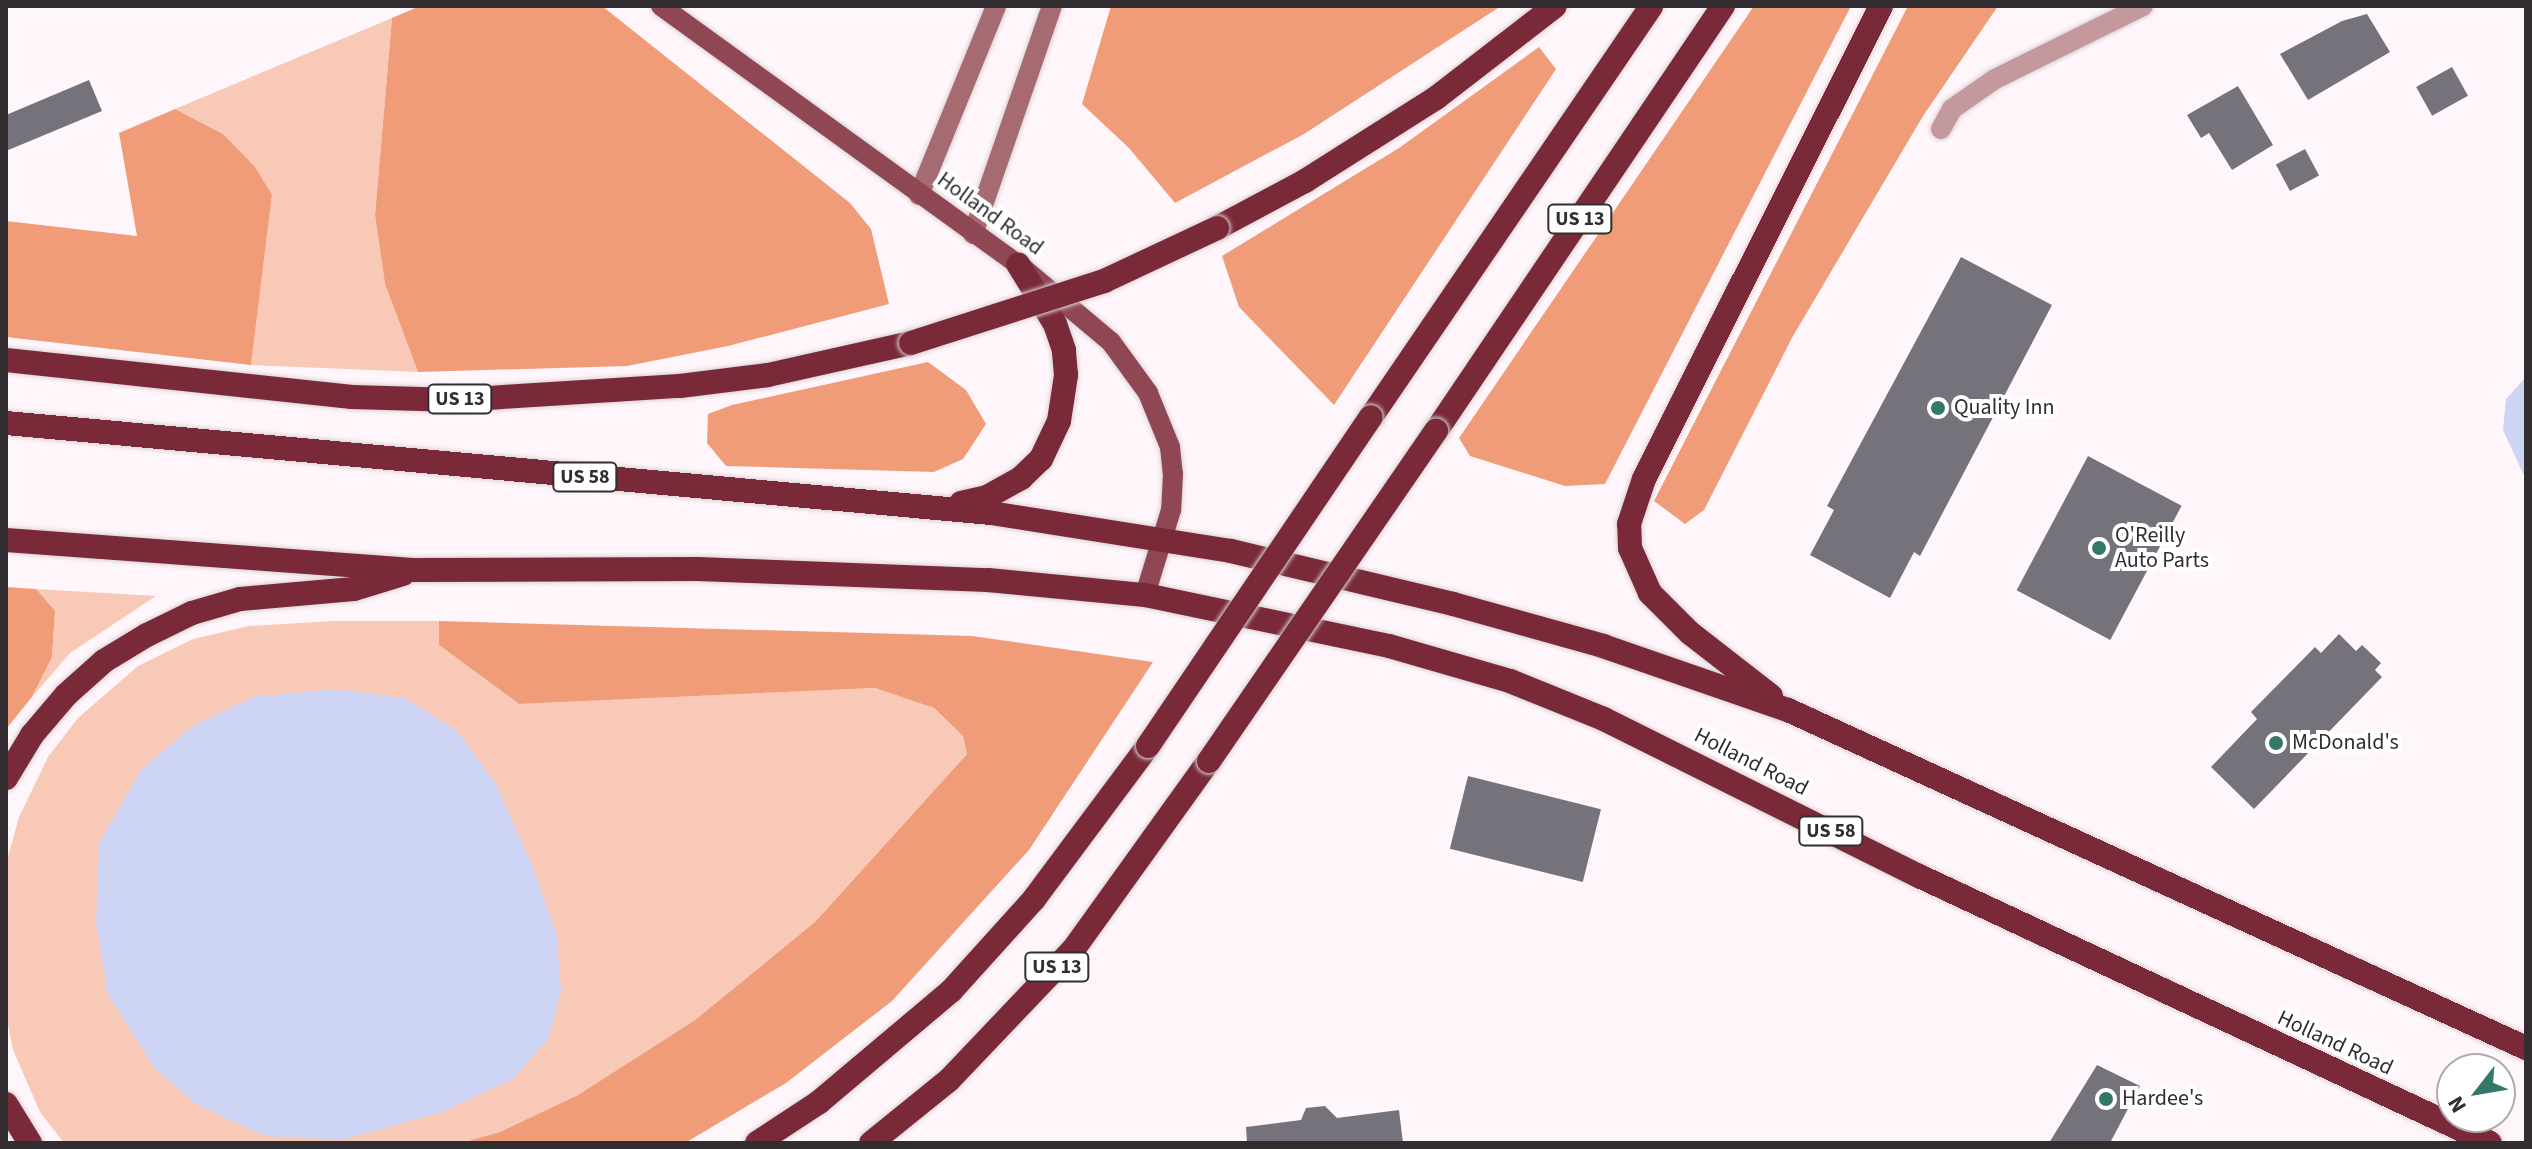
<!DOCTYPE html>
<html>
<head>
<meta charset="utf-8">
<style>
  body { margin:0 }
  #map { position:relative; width:2532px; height:1149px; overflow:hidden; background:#fff6fb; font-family:"Source Sans 3",sans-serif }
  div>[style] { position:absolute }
  .green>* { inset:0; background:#f8c9b6 }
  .forest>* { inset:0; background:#f19c78 }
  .water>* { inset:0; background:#cdd4f4 }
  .building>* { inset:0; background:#76727b; transform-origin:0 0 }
  .roads { filter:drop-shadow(0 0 2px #dad2d6) drop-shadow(0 0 2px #dad2d6) }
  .street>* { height:20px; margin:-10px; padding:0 10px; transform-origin:10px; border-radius:10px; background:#c3999d }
  .secondary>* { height:20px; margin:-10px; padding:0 10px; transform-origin:10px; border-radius:10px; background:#a66a71 }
  .primary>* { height:20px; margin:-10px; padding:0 10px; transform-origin:10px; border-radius:10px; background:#8f4853 }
  .highway>* { height:24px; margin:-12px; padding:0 12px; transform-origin:12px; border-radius:12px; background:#7a2939 }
  .bridges { filter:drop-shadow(0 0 2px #dad2d6) drop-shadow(0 0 2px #dad2d6) }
  .highway-bridge>* { height:24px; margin:-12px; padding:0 12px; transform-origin:12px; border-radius:12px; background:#7a2939 }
  .dots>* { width:22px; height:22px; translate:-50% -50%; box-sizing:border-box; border:4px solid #fff; border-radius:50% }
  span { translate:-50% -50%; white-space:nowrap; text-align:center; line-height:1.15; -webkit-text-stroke:8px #fff; paint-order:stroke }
  .shield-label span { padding:2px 6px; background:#fff; border:2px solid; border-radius:6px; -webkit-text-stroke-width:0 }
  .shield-label { font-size:20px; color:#312d30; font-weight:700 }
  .street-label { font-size:22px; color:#312d30 }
  .poi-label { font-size:22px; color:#312d30 }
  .left { translate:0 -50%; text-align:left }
  .frame { position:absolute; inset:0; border:8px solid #312d30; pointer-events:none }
  .north { position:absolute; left:2436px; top:1053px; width:80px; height:80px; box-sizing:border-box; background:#fff; border:2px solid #adabac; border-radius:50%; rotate:239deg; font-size:22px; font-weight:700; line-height:32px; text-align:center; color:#312d30 }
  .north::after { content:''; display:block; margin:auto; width:28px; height:36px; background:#34786c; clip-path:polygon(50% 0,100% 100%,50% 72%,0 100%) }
</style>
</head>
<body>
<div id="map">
  <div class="green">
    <div style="clip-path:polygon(392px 18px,375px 215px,385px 284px,418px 372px,251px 365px,272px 195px,223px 134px,175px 109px)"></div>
    <div style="clip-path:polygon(36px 589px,156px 596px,70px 653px,32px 697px,52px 657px,55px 612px)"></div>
    <div style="clip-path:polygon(334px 621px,439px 621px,439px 645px,519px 704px,875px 688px,934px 708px,963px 736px,967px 754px,815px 922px,695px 1020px,578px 1095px,501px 1132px,461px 1143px,64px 1143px,40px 1112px,13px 1050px,6px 1014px,6px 864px,19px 817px,48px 757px,78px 718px,138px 666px,193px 639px,249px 626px)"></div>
  </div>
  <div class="forest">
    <div style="clip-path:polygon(420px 6px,602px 6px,850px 203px,871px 229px,889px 304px,728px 346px,627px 366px,418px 372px,385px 284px,375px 215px,392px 18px)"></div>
    <div style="clip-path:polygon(1111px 6px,1501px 6px,1304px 134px,1175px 203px,1129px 148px,1082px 104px)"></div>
    <div style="clip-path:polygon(1754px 6px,1851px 6px,1605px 484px,1565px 486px,1470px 456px,1459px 438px)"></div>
    <div style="clip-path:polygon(1908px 6px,1998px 6px,1923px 116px,1793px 336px,1704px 510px,1685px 524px,1654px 501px)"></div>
    <div style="clip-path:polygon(1539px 47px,1556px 69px,1334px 405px,1239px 307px,1222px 256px,1399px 148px)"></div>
    <div style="clip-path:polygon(175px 109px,223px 134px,255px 167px,272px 195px,251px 365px,6px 337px,6px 221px,137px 236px,119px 133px)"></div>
    <div style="clip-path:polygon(928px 362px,966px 390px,986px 424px,963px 459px,934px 472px,726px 466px,707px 443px,708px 414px,732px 405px)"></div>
    <div style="clip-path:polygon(6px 587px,36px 589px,55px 611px,52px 657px,32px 697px,6px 729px)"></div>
    <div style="clip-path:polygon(439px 621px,972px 636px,1153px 662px,1029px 850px,892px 1001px,786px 1083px,685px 1143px,461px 1143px,500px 1132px,578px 1095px,695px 1020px,815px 922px,967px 754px,963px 736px,934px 708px,875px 688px,519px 704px,439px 645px)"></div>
  </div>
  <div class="water">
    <div style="clip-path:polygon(2526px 377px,2526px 480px,2503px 430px,2506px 399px)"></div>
    <div style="clip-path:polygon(336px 689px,405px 698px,457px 731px,496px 784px,533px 867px,557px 935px,561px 991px,549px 1038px,513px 1079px,442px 1112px,342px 1140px,264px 1136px,194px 1103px,154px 1067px,107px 993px,96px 922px,99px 843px,141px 770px,191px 727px,253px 697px)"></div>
  </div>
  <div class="building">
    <div style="clip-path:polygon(2367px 14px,2390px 52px,2308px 100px,2280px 54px,2342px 21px)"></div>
    <div style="left:2452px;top:67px;width:33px;height:41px;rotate:61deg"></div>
    <div style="clip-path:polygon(89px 80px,102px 111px,6px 151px,6px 115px)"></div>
    <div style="clip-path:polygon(2238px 86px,2273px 145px,2232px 170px,2209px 133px,2201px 138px,2187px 115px)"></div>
    <div style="left:2305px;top:149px;width:30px;height:33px;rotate:62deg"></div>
    <div style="clip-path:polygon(1961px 257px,2052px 305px,1920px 556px,1914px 552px,1890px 598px,1810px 555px,1834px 510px,1827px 506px)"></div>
    <div style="left:2088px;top:456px;width:106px;height:152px;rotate:28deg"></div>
    <div style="clip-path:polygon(2339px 634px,2356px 651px,2362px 645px,2381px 663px,2375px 670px,2382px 677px,2254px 809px,2211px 767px,2257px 719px,2251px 712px,2315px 647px,2321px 653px)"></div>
    <div style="left:1468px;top:776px;width:137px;height:75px;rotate:14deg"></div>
    <div style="clip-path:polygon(2097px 1065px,2140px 1086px,2110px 1143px,2049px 1143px)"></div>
    <div style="clip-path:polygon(1325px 1106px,1337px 1118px,1399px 1110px,1403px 1143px,1247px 1143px,1246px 1127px,1301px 1120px,1306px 1108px)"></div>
  </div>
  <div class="roads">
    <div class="street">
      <div style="left:1941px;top:129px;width:23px;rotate:-61deg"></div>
      <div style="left:1952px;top:109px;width:52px;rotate:-34.9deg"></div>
      <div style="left:1995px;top:79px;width:165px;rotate:-26.3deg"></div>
    </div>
    <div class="secondary">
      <div style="left:919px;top:195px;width:204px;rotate:-67.8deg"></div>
      <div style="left:973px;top:234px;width:241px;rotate:-70.9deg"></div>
    </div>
    <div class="primary">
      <div style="left:661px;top:6px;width:440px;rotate:35.9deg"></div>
      <div style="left:1018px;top:264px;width:121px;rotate:40deg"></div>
      <div style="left:1111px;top:342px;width:63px;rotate:54deg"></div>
      <div style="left:1148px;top:393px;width:58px;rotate:67.8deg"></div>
      <div style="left:1170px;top:447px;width:27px;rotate:84deg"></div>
      <div style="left:1173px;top:474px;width:36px;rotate:93deg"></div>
      <div style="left:1171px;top:510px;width:89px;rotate:107deg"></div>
    </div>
    <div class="highway">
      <div style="left:1217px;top:228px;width:100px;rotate:-28.1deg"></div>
      <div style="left:1305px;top:181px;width:155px;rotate:-32.4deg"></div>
      <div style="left:1436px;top:98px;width:150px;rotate:-37.7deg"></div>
      <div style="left:6px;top:360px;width:348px;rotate:6.1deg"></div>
      <div style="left:352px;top:397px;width:103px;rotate:1.7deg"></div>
      <div style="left:455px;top:400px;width:225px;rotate:-3.6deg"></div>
      <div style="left:680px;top:386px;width:89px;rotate:-7.1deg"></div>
      <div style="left:768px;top:375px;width:147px;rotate:-12.6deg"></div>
      <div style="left:1371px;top:417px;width:497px;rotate:-55.7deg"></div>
      <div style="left:6px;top:423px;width:989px;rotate:5.22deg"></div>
      <div style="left:991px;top:513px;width:243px;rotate:9deg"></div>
      <div style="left:1231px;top:551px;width:228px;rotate:13.4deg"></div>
      <div style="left:1453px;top:604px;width:156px;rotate:15.6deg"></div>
      <div style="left:1603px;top:646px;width:196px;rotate:19.1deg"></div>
      <div style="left:1788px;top:710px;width:812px;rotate:24.61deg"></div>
      <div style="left:1436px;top:431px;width:513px;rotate:-55.97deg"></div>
      <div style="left:961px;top:503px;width:27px;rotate:-13deg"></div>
      <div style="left:987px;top:497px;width:39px;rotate:-29deg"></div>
      <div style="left:1021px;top:478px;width:28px;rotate:-44deg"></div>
      <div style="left:1041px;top:459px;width:42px;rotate:-64.7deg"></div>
      <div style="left:1059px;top:421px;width:47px;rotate:-81.3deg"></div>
      <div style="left:1066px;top:375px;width:25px;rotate:-95deg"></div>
      <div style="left:1064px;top:350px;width:28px;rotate:-109deg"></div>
      <div style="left:1055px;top:324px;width:70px;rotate:-121.7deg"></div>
      <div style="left:6px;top:540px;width:411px;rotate:4.2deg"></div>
      <div style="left:416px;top:570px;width:282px;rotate:-0.2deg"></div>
      <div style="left:698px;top:569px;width:290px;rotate:2.2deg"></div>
      <div style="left:988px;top:580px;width:158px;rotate:5.5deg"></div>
      <div style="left:1145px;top:595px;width:249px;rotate:11.8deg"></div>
      <div style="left:1389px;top:646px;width:126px;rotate:16.1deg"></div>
      <div style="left:1510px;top:681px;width:101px;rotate:22deg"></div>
      <div style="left:1604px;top:719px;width:352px;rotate:26.5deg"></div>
      <div style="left:1919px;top:876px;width:630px;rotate:25.06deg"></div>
      <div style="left:1771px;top:696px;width:103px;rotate:-142.1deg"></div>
      <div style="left:1690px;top:633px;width:57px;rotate:-135deg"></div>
      <div style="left:1650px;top:593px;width:49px;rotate:-114deg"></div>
      <div style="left:1630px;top:548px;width:24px;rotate:-92deg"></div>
      <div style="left:1629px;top:524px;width:47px;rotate:-71.6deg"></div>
      <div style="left:1644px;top:479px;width:529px;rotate:-63.39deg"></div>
      <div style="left:6px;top:778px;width:50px;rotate:-58.8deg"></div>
      <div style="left:32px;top:735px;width:52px;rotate:-49.6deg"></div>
      <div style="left:66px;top:695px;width:51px;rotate:-41.8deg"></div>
      <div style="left:104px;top:661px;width:50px;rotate:-31.2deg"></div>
      <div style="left:147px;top:635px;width:50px;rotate:-26.1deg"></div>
      <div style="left:192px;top:613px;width:50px;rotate:-16.3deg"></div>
      <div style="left:240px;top:599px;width:114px;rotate:-5deg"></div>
      <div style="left:354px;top:589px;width:51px;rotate:-17deg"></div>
      <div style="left:6px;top:1104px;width:46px;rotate:58.4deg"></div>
      <div style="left:757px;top:1143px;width:73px;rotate:-33.3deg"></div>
      <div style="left:818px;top:1103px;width:174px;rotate:-40.1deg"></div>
      <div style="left:951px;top:991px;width:124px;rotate:-47.9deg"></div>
      <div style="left:1034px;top:899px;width:191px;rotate:-53.3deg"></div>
      <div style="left:871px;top:1143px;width:100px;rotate:-38.9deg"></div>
      <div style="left:949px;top:1080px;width:180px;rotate:-46.4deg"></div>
      <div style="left:1073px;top:950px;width:233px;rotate:-54.3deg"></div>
    </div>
  </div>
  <div class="bridges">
    <div class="highway-bridge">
      <div style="left:911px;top:343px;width:203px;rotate:-17.8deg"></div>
      <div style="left:1104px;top:281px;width:125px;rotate:-25.1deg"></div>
      <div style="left:1148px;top:746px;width:397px;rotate:-55.9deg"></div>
      <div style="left:1209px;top:761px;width:401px;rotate:-55.5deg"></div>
    </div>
  </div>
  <div class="dots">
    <div style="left:1938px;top:408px;background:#34786c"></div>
    <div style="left:2099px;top:548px;background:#34786c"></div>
    <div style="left:2276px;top:743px;background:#34786c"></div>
    <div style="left:2106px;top:1099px;background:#34786c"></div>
  </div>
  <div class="shield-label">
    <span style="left:1580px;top:219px">US 13</span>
    <span style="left:460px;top:399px">US 13</span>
    <span style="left:585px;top:477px">US 58</span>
    <span style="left:1831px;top:831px">US 58</span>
    <span style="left:1057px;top:967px">US 13</span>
  </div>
  <div class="street-label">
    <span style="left:990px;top:214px;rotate:36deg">Holland Road</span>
    <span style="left:1751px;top:762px;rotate:27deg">Holland Road</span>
    <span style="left:2335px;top:1043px;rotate:25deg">Holland Road</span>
  </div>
  <div class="poi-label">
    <span class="left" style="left:1954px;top:408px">Quality Inn</span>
    <span class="left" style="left:2115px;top:548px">O'Reilly<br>Auto Parts</span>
    <span class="left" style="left:2292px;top:743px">McDonald's</span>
    <span class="left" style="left:2122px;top:1099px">Hardee's</span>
  </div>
  <div class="frame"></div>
  <div class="north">N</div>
</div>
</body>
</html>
